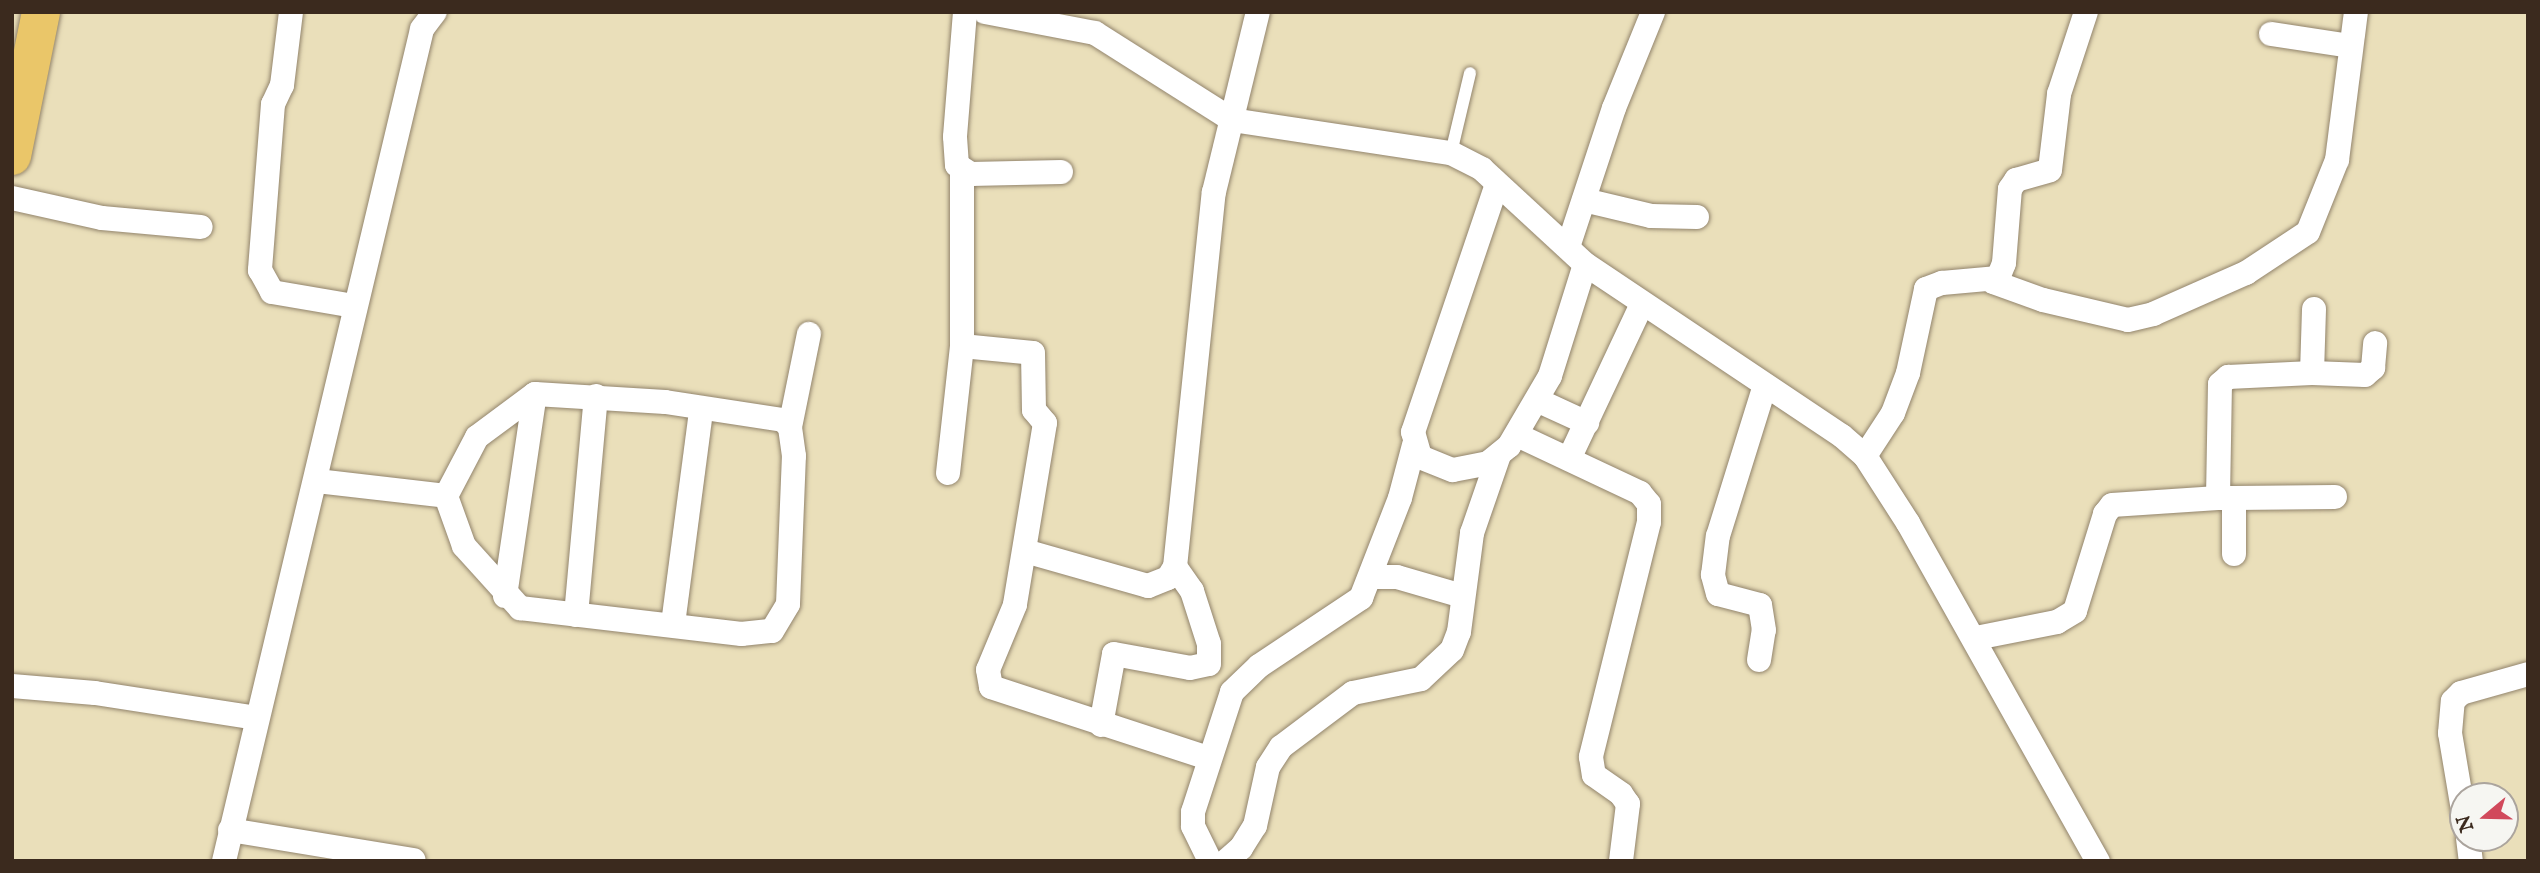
<!DOCTYPE html>
<html>
<head>
<meta charset="utf-8">
<style>
  body { margin:0 }
  #map { position:relative; width:2540px; height:873px; overflow:hidden; background:#eadfba; font-family:"IM FELL English",serif }
  div>[style] { position:absolute }
  .roads { filter:drop-shadow(0 0 2px #92846c) drop-shadow(0 0 2px #92846c) }
  .service>* { height:12px; margin:-6px; padding:0 6px; transform-origin:6px; border-radius:6px; background:#fff }
  .minor>* { height:24px; margin:-12px; padding:0 12px; transform-origin:12px; border-radius:12px; background:#fff }
  .trunk>* { height:38px; margin:-19px; padding:0 19px; transform-origin:19px; border-radius:19px; background:#eac669 }
  span { translate:-50% -50%; white-space:nowrap; text-align:center; line-height:1.15; -webkit-text-stroke:5px #f6f6f2; paint-order:stroke }
  .frame { position:absolute; inset:0; border:14px solid #3b2a1e; pointer-events:none }
  .north { position:absolute; left:2449px; top:782px; width:70px; height:70px; box-sizing:border-box; background:#f6f6f2; border:2px solid #aba49d; border-radius:50%; rotate:251deg; font-size:19px; font-weight:700; line-height:28px; text-align:center; color:#3b2a1e }
  .north::after { content:''; display:block; margin:auto; width:24px; height:32px; background:#d1495b; clip-path:polygon(50% 0,100% 100%,50% 72%,0 100%) }
</style>
</head>
<body>
<div id="map">
  <div class="roads">
    <div class="service">
      <div style="left:1451px;top:153px;width:82px;rotate:-76.6deg"></div>
    </div>
    <div class="minor">
      <div style="left:291px;top:12px;width:74px;rotate:97deg"></div>
      <div style="left:282px;top:85px;width:21px;rotate:115deg"></div>
      <div style="left:273px;top:104px;width:167px;rotate:94.5deg"></div>
      <div style="left:260px;top:270px;width:25px;rotate:61deg"></div>
      <div style="left:272px;top:292px;width:83px;rotate:9.7deg"></div>
      <div style="left:965px;top:12px;width:125px;rotate:94.6deg"></div>
      <div style="left:955px;top:137px;width:28px;rotate:86deg"></div>
      <div style="left:957px;top:165px;width:17px;rotate:33deg"></div>
      <div style="left:971px;top:174px;width:90px;rotate:-1.3deg"></div>
      <div style="left:985px;top:12px;width:112px;rotate:10.8deg"></div>
      <div style="left:1095px;top:33px;width:162px;rotate:32.4deg"></div>
      <div style="left:1232px;top:120px;width:221px;rotate:8.6deg"></div>
      <div style="left:1451px;top:153px;width:35px;rotate:27deg"></div>
      <div style="left:1482px;top:169px;width:140px;rotate:42.7deg"></div>
      <div style="left:1585px;top:264px;width:309px;rotate:33.8deg"></div>
      <div style="left:1842px;top:436px;width:30px;rotate:41deg"></div>
      <div style="left:1865px;top:456px;width:80px;rotate:57.3deg"></div>
      <div style="left:1908px;top:523px;width:388px;rotate:60.7deg"></div>
      <div style="left:2271px;top:34px;width:80px;rotate:8.6deg"></div>
      <div style="left:1497px;top:184px;width:262px;rotate:108.7deg"></div>
      <div style="left:1413px;top:432px;width:26px;rotate:74deg"></div>
      <div style="left:1420px;top:457px;width:35px;rotate:22deg"></div>
      <div style="left:1453px;top:470px;width:36px;rotate:-11deg"></div>
      <div style="left:1488px;top:463px;width:27px;rotate:-39deg"></div>
      <div style="left:1509px;top:446px;width:81px;rotate:-59.6deg"></div>
      <div style="left:1550px;top:376px;width:117px;rotate:-72.6deg"></div>
      <div style="left:12px;top:198px;width:92px;rotate:12.5deg"></div>
      <div style="left:102px;top:218px;width:99px;rotate:5.2deg"></div>
      <div style="left:1584px;top:200px;width:69px;rotate:13.4deg"></div>
      <div style="left:1651px;top:216px;width:46px;rotate:1.2deg"></div>
      <div style="left:1568px;top:247px;width:146px;rotate:-71.7deg"></div>
      <div style="left:1614px;top:108px;width:104px;rotate:-67.9deg"></div>
      <div style="left:1993px;top:282px;width:53px;rotate:19.8deg"></div>
      <div style="left:2043px;top:300px;width:87px;rotate:13.2deg"></div>
      <div style="left:2128px;top:320px;width:26px;rotate:-13deg"></div>
      <div style="left:2153px;top:314px;width:102px;rotate:-23.8deg"></div>
      <div style="left:2246px;top:273px;width:74px;rotate:-33.5deg"></div>
      <div style="left:2308px;top:232px;width:78px;rotate:-68.1deg"></div>
      <div style="left:2337px;top:160px;width:149px;rotate:-82.7deg"></div>
      <div style="left:962px;top:346px;width:71px;rotate:5.6deg"></div>
      <div style="left:1033px;top:353px;width:57px;rotate:89deg"></div>
      <div style="left:1034px;top:410px;width:17px;rotate:50deg"></div>
      <div style="left:1045px;top:423px;width:184px;rotate:99.4deg"></div>
      <div style="left:1015px;top:605px;width:70px;rotate:112.6deg"></div>
      <div style="left:988px;top:670px;width:17px;rotate:80deg"></div>
      <div style="left:991px;top:687px;width:228px;rotate:18.1deg"></div>
      <div style="left:2312px;top:373px;width:53px;rotate:2.2deg"></div>
      <div style="left:2365px;top:375px;width:11px;rotate:-41deg"></div>
      <div style="left:2373px;top:368px;width:25px;rotate:-85deg"></div>
      <div style="left:1539px;top:401px;width:53px;rotate:24.6deg"></div>
      <div style="left:790px;top:427px;width:95px;rotate:-78.5deg"></div>
      <div style="left:1517px;top:435px;width:136px;rotate:25.2deg"></div>
      <div style="left:1640px;top:493px;width:14px;rotate:51deg"></div>
      <div style="left:1649px;top:504px;width:18px;rotate:90deg"></div>
      <div style="left:1649px;top:522px;width:242px;rotate:103.9deg"></div>
      <div style="left:1591px;top:757px;width:18px;rotate:81deg"></div>
      <div style="left:1594px;top:775px;width:33px;rotate:35deg"></div>
      <div style="left:1621px;top:794px;width:12px;rotate:55deg"></div>
      <div style="left:1628px;top:804px;width:57px;rotate:97deg"></div>
      <div style="left:1865px;top:456px;width:51px;rotate:-56.9deg"></div>
      <div style="left:1893px;top:413px;width:43px;rotate:-69.4deg"></div>
      <div style="left:1908px;top:373px;width:86px;rotate:-77.9deg"></div>
      <div style="left:1926px;top:289px;width:17px;rotate:-21deg"></div>
      <div style="left:1942px;top:283px;width:56px;rotate:-5.1deg"></div>
      <div style="left:1998px;top:278px;width:16px;rotate:-68deg"></div>
      <div style="left:2004px;top:263px;width:74px;rotate:-85.4deg"></div>
      <div style="left:2010px;top:189px;width:11px;rotate:-56deg"></div>
      <div style="left:2016px;top:180px;width:35px;rotate:-16deg"></div>
      <div style="left:2050px;top:170px;width:77px;rotate:-83.2deg"></div>
      <div style="left:2059px;top:94px;width:86px;rotate:-71.8deg"></div>
      <div style="left:1569px;top:459px;width:171px;rotate:-64.8deg"></div>
      <div style="left:948px;top:473px;width:128px;rotate:-83.7deg"></div>
      <div style="left:962px;top:346px;width:175px;rotate:-90deg"></div>
      <div style="left:317px;top:481px;width:130px;rotate:6.6deg"></div>
      <div style="left:446px;top:496px;width:53px;rotate:70.2deg"></div>
      <div style="left:464px;top:546px;width:84px;rotate:47.9deg"></div>
      <div style="left:520px;top:608px;width:223px;rotate:6.7deg"></div>
      <div style="left:741px;top:634px;width:31px;rotate:-6deg"></div>
      <div style="left:772px;top:631px;width:31px;rotate:-59deg"></div>
      <div style="left:788px;top:604px;width:148px;rotate:-87.7deg"></div>
      <div style="left:794px;top:456px;width:29px;rotate:-98deg"></div>
      <div style="left:790px;top:427px;width:10px;rotate:-135deg"></div>
      <div style="left:783px;top:420px;width:119px;rotate:-171.3deg"></div>
      <div style="left:665px;top:402px;width:130px;rotate:-176.5deg"></div>
      <div style="left:535px;top:394px;width:72px;rotate:143.4deg"></div>
      <div style="left:477px;top:437px;width:67px;rotate:117.7deg"></div>
      <div style="left:2218px;top:498px;width:16px"></div>
      <div style="left:2234px;top:498px;width:56px;rotate:90deg"></div>
      <div style="left:2234px;top:498px;width:101px;rotate:-0.6deg"></div>
      <div style="left:1025px;top:551px;width:128px;rotate:15.9deg"></div>
      <div style="left:1148px;top:586px;width:22px;rotate:-22deg"></div>
      <div style="left:1168px;top:578px;width:13px;rotate:-58deg"></div>
      <div style="left:1175px;top:567px;width:377px;rotate:-84.1deg"></div>
      <div style="left:1214px;top:192px;width:185px;rotate:-76.3deg"></div>
      <div style="left:1370px;top:577px;width:27px"></div>
      <div style="left:1397px;top:577px;width:68px;rotate:16.3deg"></div>
      <div style="left:505px;top:596px;width:204px;rotate:-81.6deg"></div>
      <div style="left:576px;top:615px;width:220px;rotate:-84.8deg"></div>
      <div style="left:673px;top:624px;width:216px;rotate:-82.5deg"></div>
      <div style="left:1976px;top:638px;width:83px;rotate:-11.2deg"></div>
      <div style="left:2057px;top:622px;width:21px;rotate:-31deg"></div>
      <div style="left:2075px;top:611px;width:102px;rotate:-72.8deg"></div>
      <div style="left:2105px;top:514px;width:11px;rotate:-52deg"></div>
      <div style="left:2112px;top:505px;width:106px;rotate:-3.8deg"></div>
      <div style="left:2218px;top:498px;width:114px;rotate:-89deg"></div>
      <div style="left:2220px;top:384px;width:11px;rotate:-41deg"></div>
      <div style="left:2228px;top:377px;width:84px;rotate:-2.7deg"></div>
      <div style="left:2312px;top:373px;width:64px;rotate:-88.2deg"></div>
      <div style="left:1759px;top:660px;width:30px;rotate:-81deg"></div>
      <div style="left:1764px;top:630px;width:25px;rotate:-99deg"></div>
      <div style="left:1760px;top:605px;width:43px;rotate:-165.3deg"></div>
      <div style="left:1718px;top:594px;width:20px;rotate:-105deg"></div>
      <div style="left:1713px;top:575px;width:39px;rotate:-83deg"></div>
      <div style="left:1718px;top:536px;width:158px;rotate:-72.7deg"></div>
      <div style="left:12px;top:686px;width:83px;rotate:4.8deg"></div>
      <div style="left:95px;top:693px;width:163px;rotate:8.8deg"></div>
      <div style="left:1101px;top:725px;width:72px;rotate:-79.6deg"></div>
      <div style="left:1114px;top:654px;width:77px;rotate:10.4deg"></div>
      <div style="left:1190px;top:668px;width:19px;rotate:-12deg"></div>
      <div style="left:1209px;top:664px;width:20px;rotate:-90deg"></div>
      <div style="left:1209px;top:644px;width:56px;rotate:-107.8deg"></div>
      <div style="left:1192px;top:591px;width:29px;rotate:-125deg"></div>
      <div style="left:2463px;top:810px;width:78px;rotate:-99.6deg"></div>
      <div style="left:2450px;top:733px;width:32px;rotate:-85deg"></div>
      <div style="left:2453px;top:701px;width:11px;rotate:-45deg"></div>
      <div style="left:2461px;top:693px;width:70px;rotate:-15.8deg"></div>
      <div style="left:230px;top:830px;width:186px;rotate:9.3deg"></div>
      <div style="left:2468px;top:838px;width:23px;rotate:83deg"></div>
      <div style="left:224px;top:861px;width:855px;rotate:-76.61deg"></div>
      <div style="left:422px;top:29px;width:21px;rotate:-53deg"></div>
      <div style="left:1210px;top:861px;width:39px;rotate:-116deg"></div>
      <div style="left:1193px;top:826px;width:14px;rotate:-90deg"></div>
      <div style="left:1193px;top:812px;width:126px;rotate:-72deg"></div>
      <div style="left:1232px;top:692px;width:37px;rotate:-44deg"></div>
      <div style="left:1259px;top:666px;width:123px;rotate:-33.7deg"></div>
      <div style="left:1361px;top:598px;width:107px;rotate:-68.7deg"></div>
      <div style="left:1400px;top:498px;width:55px;rotate:-75.2deg"></div>
      <div style="left:1226px;top:861px;width:20px;rotate:-41deg"></div>
      <div style="left:1241px;top:848px;width:26px;rotate:-58deg"></div>
      <div style="left:1255px;top:826px;width:60px;rotate:-77.6deg"></div>
      <div style="left:1268px;top:767px;width:24px;rotate:-57deg"></div>
      <div style="left:1281px;top:747px;width:90px;rotate:-36.9deg"></div>
      <div style="left:1353px;top:693px;width:69px;rotate:-11.6deg"></div>
      <div style="left:1421px;top:679px;width:42px;rotate:-43.1deg"></div>
      <div style="left:1452px;top:650px;width:19px;rotate:-69deg"></div>
      <div style="left:1459px;top:632px;width:100px;rotate:-82.5deg"></div>
      <div style="left:1472px;top:533px;width:83px;rotate:-70.9deg"></div>
    </div>
    <div class="trunk">
      <div style="left:12px;top:156px;width:147px;rotate:-78.6deg"></div>
    </div>
  </div>
  <div class="frame"></div>
  <div class="north">N</div>
</div>
</body>
</html>
